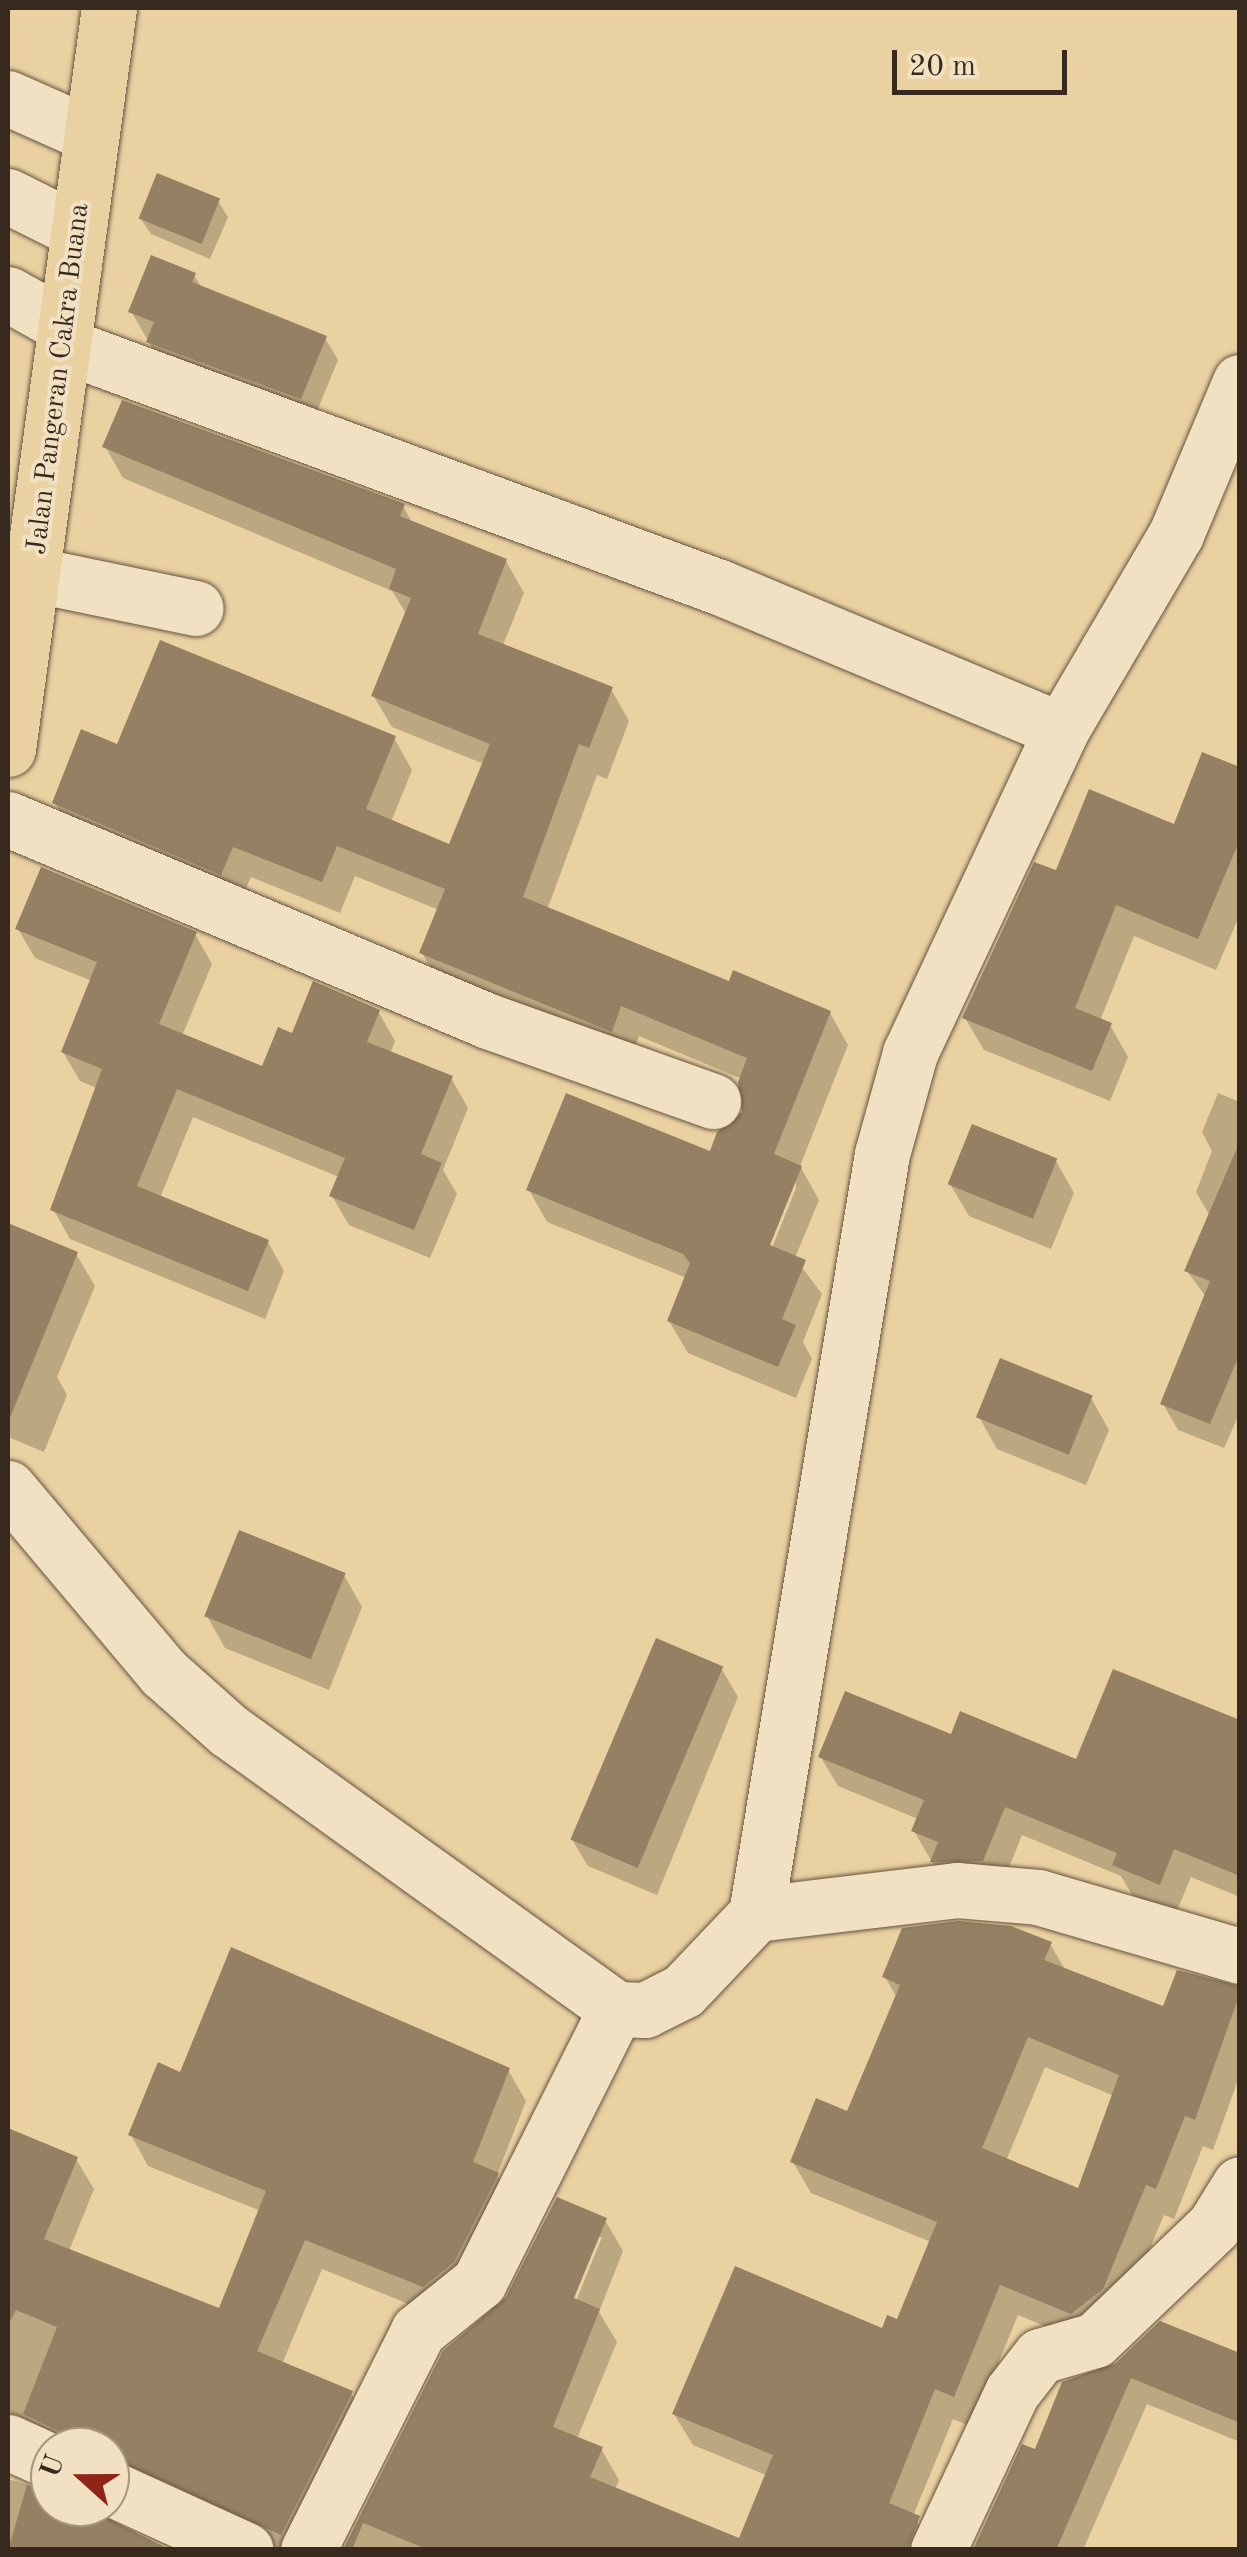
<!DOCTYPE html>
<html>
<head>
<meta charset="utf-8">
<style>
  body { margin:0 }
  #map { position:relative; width:1247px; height:2557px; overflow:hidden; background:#ead1a1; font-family:"Old Standard TT",serif }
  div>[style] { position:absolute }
  .shadow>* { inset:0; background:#0003 }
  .building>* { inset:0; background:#958063; transform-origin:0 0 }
  .roads { filter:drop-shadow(0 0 2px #645340) drop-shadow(0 0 2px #645340) }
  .minor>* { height:55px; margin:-27.5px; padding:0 27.5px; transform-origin:27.5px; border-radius:27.5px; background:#f1e1c2 }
  .major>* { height:55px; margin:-27.5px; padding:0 27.5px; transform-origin:27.5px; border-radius:27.5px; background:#ead1a1 }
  span { translate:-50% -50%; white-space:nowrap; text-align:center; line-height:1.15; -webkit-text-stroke:8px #f1e1c2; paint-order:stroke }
  .street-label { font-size:28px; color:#38291f }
  .frame { position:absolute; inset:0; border:10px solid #38291f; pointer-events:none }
  .north { position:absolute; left:30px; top:2427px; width:100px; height:100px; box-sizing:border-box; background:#f1e1c2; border:2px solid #a79781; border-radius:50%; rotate:291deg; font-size:28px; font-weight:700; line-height:40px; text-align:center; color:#38291f }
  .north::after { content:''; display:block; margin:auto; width:35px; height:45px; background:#8f2418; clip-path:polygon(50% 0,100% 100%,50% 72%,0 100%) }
  .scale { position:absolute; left:892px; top:50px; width:175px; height:45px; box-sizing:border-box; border:5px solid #38291f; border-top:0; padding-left:12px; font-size:30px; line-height:35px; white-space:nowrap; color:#38291f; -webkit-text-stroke:8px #f1e1c2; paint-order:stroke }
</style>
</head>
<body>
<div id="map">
  <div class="shadow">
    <div style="clip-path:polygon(218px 201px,228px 217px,210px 259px,151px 234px,141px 219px)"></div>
    <div style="clip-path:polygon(194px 275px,202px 288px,325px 338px,338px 360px,313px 421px,162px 365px,131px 311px)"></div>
    <div style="clip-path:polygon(evenodd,105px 446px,403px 506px,413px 524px,506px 561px,524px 593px,503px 645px,611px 689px,629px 721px,607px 779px,597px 775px,547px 910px,731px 984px,830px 1013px,848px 1045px,800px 1166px,819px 1200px,795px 1258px,822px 1294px,803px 1342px,812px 1359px,796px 1398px,688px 1353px,669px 1321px,687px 1278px,547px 1222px,529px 1190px,711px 1154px,745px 1113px,742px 1079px,639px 1036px,630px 1062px,440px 985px,422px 953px,439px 910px,355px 876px,340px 913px,251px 877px,239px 905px,73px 834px,55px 803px,394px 738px,412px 770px,391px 822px,450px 847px,484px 764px,392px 727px,373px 695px,407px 615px,392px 591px,123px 478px,105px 446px,796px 1175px,796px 1188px,768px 1258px,763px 1256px,796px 1175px)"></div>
    <div style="clip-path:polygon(1240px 770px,1240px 914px,1216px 970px,1134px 936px,1100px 1021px,1110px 1025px,1128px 1057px,1110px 1101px,984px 1050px,965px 1018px,1057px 874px,1175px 827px)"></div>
    <div style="clip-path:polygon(18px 929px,195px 934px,212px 964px,182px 1036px,264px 1069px,293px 1036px,378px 1011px,395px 1041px,390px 1054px,451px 1078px,468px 1108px,443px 1170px,457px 1194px,430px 1258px,349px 1225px,332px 1196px,339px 1177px,193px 1117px,160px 1198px,268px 1242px,284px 1271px,265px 1319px,70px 1239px,53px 1209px,97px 1088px,80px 1081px,63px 1052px,92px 981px,35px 958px)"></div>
    <div style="clip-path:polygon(1218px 1093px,1240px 1102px,1240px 1412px,1224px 1448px,1178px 1430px,1163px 1404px,1206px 1297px,1187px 1271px,1210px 1216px,1196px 1192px,1212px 1151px,1202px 1132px)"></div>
    <div style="clip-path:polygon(1056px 1161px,1074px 1193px,1051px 1249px,969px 1216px,950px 1184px)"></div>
    <div style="clip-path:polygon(8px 1225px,76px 1254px,95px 1286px,57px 1377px,67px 1395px,44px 1452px,8px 1437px)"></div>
    <div style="clip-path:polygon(1091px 1398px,1109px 1430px,1086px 1485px,997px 1449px,979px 1417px)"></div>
    <div style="clip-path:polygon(344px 1575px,362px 1607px,329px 1690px,225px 1648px,207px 1616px)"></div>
    <div style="clip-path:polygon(721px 1668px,738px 1697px,657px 1895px,588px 1866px,571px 1838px)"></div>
    <div style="clip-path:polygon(1240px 1721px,1240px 1897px,1191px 1877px,1176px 1913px,1132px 1895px,1121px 1876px,1022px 1835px,1000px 1890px,949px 1891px,914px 1831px,918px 1819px,838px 1786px,820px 1756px,952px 1738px,1077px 1762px)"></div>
    <div style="clip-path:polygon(evenodd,1050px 1944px,1066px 1971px,1164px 2009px,1240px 1988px,1240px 2074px,1213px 2150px,1203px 2146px,1174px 2219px,1164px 2215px,1120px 2320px,1090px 2345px,1018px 2315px,972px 2427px,953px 2419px,913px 2516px,936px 2550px,346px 2550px,445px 2353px,605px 2220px,623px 2251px,599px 2312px,617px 2342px,577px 2439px,601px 2449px,619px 2480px,615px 2490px,741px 2541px,768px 2476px,693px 2445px,674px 2414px,898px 2322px,931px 2242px,811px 2193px,793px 2162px,849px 2114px,897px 1998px,885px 1977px,1050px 1944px,1045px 2067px,1114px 2096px,1080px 2191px,1006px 2161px,1045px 2067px,1050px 1944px,597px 2237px,602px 2237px,572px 2311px,567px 2309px,597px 2237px)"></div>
    <div style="clip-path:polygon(508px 2070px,526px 2101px,497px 2175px,515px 2205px,441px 2317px,322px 2269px,282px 2364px,351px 2393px,369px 2424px,306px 2550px,266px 2550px,110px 2498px,110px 2459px,120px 2452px,54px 2447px,8px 2427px,8px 2130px,76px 2159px,94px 2189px,69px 2251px,220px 2311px,261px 2211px,148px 2166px,131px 2135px,182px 2075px)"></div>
    <div style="clip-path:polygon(1240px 2356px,1240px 2442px,1147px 2404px,1083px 2550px,975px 2550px,1036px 2453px,1064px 2384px)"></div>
    <div style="clip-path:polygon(8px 2479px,50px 2491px,50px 2507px,98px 2507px,99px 2515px,171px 2550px,8px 2550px)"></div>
  </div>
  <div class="building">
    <div style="left:157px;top:173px;width:68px;height:49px;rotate:22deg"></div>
    <div style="clip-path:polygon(151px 255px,196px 273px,192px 282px,327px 336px,301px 399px,146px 342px,154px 322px,128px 312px)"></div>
    <div style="clip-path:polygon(122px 400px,405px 504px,400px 516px,507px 559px,478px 634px,613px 687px,589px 748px,579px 744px,523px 897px,729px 981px,733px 970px,831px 1011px,774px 1154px,802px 1166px,770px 1245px,806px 1260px,782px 1319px,796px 1325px,778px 1367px,667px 1321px,690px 1263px,683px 1254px,526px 1190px,566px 1093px,710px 1151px,717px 1132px,742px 1112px,738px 1082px,747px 1058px,621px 1006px,612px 1032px,419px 953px,445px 889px,337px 846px,322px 882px,233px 847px,221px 875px,52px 803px,81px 729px,117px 744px,160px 640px,396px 736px,366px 809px,449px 844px,490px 744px,371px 696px,411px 598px,389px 589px,396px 569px,102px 447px)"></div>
    <div style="clip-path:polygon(1202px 752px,1240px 767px,1240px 839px,1198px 939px,1116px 905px,1075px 1008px,1112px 1023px,1092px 1071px,962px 1018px,1034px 862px,1056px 870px,1089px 789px,1174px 824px)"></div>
    <div style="clip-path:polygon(41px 867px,197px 932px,159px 1024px,262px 1066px,278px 1027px,292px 1033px,313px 981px,380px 1010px,367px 1042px,453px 1076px,421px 1154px,442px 1163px,414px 1230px,329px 1196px,345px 1158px,177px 1089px,137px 1186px,269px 1240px,248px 1291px,50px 1210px,102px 1069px,61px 1052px,97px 962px,15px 929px)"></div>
    <div style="left:972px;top:1124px;width:92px;height:65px;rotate:22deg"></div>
    <div style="clip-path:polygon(1240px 1141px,1240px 1353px,1210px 1424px,1160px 1404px,1210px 1281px,1184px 1271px)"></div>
    <div style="clip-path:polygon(8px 1223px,78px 1252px,9px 1420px,8px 1420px)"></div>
    <div style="left:1000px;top:1358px;width:100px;height:64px;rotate:22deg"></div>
    <div style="left:239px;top:1530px;width:115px;height:93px;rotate:22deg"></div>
    <div style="left:656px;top:1638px;width:73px;height:219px;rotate:23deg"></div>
    <div style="clip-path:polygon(1113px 1669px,1240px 1720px,1240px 1876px,1174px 1849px,1160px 1885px,1112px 1865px,1117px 1853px,1005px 1807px,983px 1861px,930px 1862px,938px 1842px,911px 1831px,924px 1800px,818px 1757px,845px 1691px,951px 1734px,960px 1711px,1076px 1759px)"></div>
    <div style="clip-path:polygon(evenodd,958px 1921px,1011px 1926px,1052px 1942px,1044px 1960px,1163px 2006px,1177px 1970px,1240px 1986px,1240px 1993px,1195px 2120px,1185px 2116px,1156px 2189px,1146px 2185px,1103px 2289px,1071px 2314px,1000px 2285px,954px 2397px,935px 2389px,889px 2503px,920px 2516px,907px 2550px,429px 2550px,363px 2523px,352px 2550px,343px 2550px,443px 2351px,506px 2297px,557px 2197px,607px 2218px,574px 2298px,600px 2309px,553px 2427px,603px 2447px,590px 2477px,739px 2538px,773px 2455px,672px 2414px,735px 2266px,882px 2328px,887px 2315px,897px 2319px,937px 2222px,790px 2162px,816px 2098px,847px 2111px,900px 1985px,882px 1977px,902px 1928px,958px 1921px,1028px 2037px,1119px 2075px,1078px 2188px,982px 2148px,1028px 2037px)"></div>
    <div style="clip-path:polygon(231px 1947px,510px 2068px,473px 2162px,499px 2173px,454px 2262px,423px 2287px,305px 2240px,257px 2351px,353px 2391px,281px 2535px,110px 2457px,110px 2447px,77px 2447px,63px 2433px,23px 2414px,57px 2327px,16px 2310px,8px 2325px,8px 2128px,78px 2157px,44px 2239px,219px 2308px,266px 2191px,128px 2135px,158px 2062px,180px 2072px)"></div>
    <div style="clip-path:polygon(1160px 2321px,1240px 2353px,1240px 2423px,1131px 2378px,1056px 2550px,973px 2550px,1022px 2444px,1035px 2449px,1062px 2382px,1116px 2363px)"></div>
    <div style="clip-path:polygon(27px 2485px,50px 2492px,50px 2507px,85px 2507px,170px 2550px,8px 2550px)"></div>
  </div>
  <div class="roads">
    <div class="minor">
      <div style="left:8px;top:98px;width:89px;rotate:24deg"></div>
      <div style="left:8px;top:196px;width:76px;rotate:26.6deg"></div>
      <div style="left:8px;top:294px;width:65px;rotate:29.3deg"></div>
      <div style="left:36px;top:575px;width:163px;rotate:11.7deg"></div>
      <div style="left:1061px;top:730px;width:227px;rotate:-59.6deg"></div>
      <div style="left:1176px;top:534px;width:165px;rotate:-67.2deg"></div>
      <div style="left:8px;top:819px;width:521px;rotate:22.82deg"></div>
      <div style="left:488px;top:1021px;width:239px;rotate:19.6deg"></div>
      <div style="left:8px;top:1488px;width:242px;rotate:49.9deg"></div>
      <div style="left:164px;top:1673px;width:86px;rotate:41.7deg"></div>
      <div style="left:228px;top:1730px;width:478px;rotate:35.7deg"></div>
      <div style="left:616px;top:2009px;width:29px;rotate:2deg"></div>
      <div style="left:645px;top:2010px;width:42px;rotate:-26.6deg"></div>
      <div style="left:683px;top:1991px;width:106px;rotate:-46.5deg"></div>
      <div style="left:756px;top:1914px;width:770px;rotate:-80.59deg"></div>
      <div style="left:882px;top:1154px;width:105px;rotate:-74.5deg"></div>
      <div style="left:910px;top:1053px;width:357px;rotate:-64.9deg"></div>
      <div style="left:1061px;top:730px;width:371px;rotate:-157.3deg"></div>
      <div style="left:719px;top:587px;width:699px;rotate:-159.75deg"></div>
      <div style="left:756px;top:1914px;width:202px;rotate:-6.8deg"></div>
      <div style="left:957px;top:1890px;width:81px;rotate:4.9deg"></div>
      <div style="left:1038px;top:1897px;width:210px;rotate:16.3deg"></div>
      <div style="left:8px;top:2442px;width:46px;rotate:24.3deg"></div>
      <div style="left:110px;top:2488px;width:149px;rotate:24.5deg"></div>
      <div style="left:308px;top:2550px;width:245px;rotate:-63.3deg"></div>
      <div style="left:418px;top:2331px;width:78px;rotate:-38.8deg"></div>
      <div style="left:479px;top:2282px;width:305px;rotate:-63.4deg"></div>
      <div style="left:938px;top:2550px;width:174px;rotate:-64.9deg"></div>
      <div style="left:1012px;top:2392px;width:46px;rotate:-52.1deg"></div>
      <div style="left:1040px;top:2356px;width:57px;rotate:-16.2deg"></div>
      <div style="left:1095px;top:2340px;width:165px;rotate:-43.8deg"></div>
      <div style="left:1214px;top:2226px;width:49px;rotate:-58.2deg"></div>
    </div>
    <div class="major">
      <div style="left:8px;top:749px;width:748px;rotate:-82.24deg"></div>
    </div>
  </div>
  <div class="street-label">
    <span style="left:59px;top:379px;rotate:-83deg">Jalan Pangeran Cakra Buana</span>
  </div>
  <div class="frame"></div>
  <div class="north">U</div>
  <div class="scale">20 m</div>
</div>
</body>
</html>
